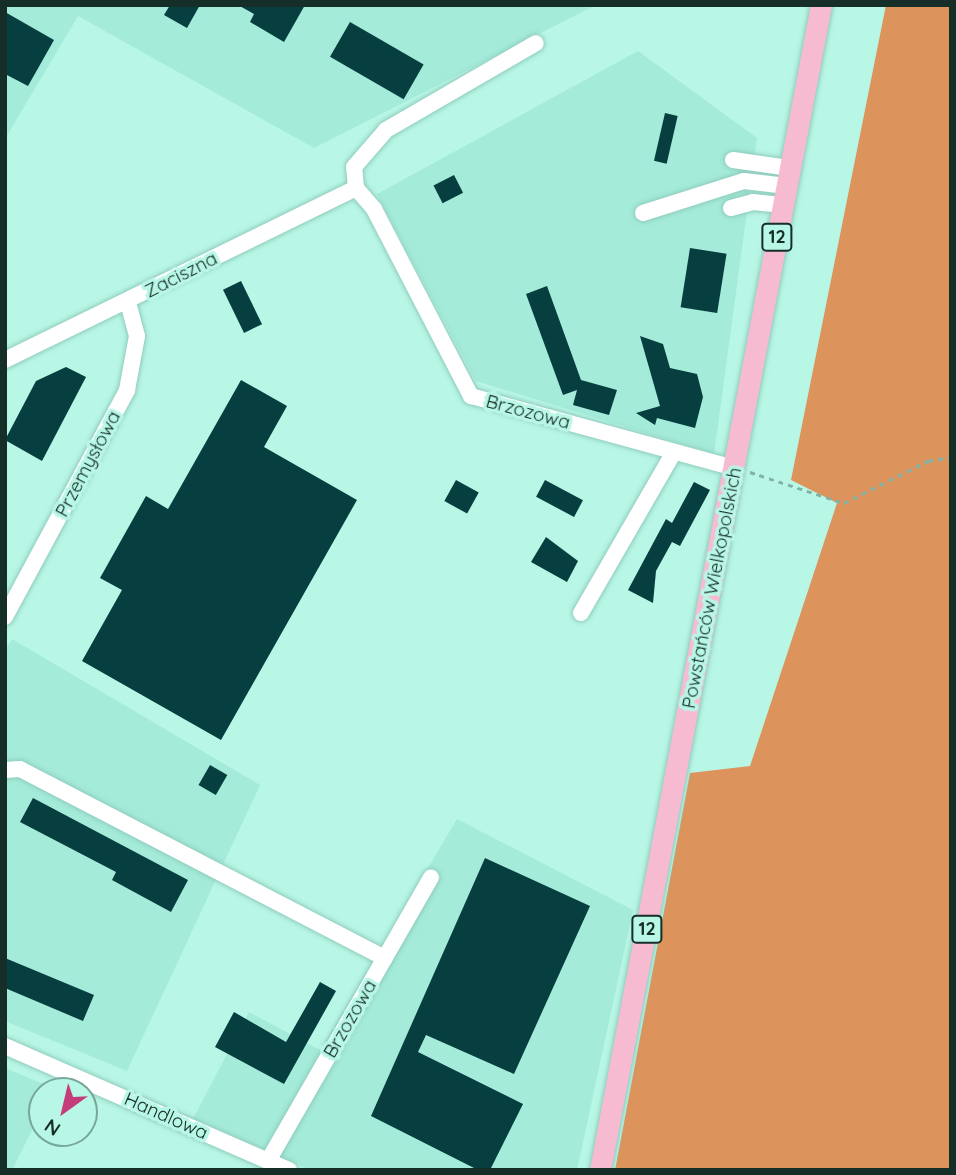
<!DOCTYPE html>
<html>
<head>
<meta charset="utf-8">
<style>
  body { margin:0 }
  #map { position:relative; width:956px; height:1175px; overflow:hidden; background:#b8f6e6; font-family:Quicksand,sans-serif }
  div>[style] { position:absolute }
  .built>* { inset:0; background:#a4ebd9 }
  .forest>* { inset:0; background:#dc935c }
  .building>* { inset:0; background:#073e3f; transform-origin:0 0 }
  .path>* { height:2.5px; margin-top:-1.25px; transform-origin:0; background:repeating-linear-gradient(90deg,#81b2a5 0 5px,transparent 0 10px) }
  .roads { filter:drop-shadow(0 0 2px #90ccbd) drop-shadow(0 0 2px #90ccbd) }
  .minor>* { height:16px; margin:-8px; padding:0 8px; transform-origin:8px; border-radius:8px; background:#fff }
  .major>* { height:21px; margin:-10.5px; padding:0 10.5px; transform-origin:10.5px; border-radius:10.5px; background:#f7bbd1 }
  span { translate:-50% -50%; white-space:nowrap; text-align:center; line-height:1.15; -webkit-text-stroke:7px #b8f6e6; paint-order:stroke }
  .shield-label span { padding:2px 5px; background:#b8f6e6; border:2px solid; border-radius:5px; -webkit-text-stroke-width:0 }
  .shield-label { font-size:18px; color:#152e28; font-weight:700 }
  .street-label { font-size:19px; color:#152e28 }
  .frame { position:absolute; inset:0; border:7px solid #152e28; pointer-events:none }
  .north { position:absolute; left:28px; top:1077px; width:70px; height:70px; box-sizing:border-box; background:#b8f6e6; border:2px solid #77a69a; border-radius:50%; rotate:214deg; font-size:19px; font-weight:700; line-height:28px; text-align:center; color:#152e28 }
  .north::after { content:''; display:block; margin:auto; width:24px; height:32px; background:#c43c79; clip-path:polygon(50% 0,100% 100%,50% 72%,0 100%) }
</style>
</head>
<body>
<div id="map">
  <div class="built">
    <div style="clip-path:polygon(5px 5px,596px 5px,314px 148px,78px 16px,5px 139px)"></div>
    <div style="clip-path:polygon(638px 51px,757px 138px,714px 454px,476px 381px,377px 194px)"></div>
    <div style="clip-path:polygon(12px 639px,260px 785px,127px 1071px,5px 1021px,5px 650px)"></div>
    <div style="clip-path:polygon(457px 819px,633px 910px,577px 1170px,310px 1170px,193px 1119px,249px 1012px,320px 1050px)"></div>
    <div style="clip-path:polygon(5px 1068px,53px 1088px,42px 1091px,42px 1110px,12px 1170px,5px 1170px)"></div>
  </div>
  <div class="forest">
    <div style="clip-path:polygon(886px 5px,951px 5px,951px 1170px,615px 1170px,690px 773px,750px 766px,837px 503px,791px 480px)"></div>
  </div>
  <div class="building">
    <div style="clip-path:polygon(170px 5px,200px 5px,187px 28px,164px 15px)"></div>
    <div style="clip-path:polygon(238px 5px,305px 5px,284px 42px,250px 22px,254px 14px)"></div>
    <div style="clip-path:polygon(5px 12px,54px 40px,28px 86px,5px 74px)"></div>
    <div style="left:350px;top:22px;width:85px;height:40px;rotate:30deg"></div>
    <div style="left:665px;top:113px;width:13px;height:49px;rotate:13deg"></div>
    <div style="left:454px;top:175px;width:20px;height:23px;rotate:63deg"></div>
    <div style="left:690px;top:248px;width:37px;height:60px;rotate:9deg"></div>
    <div style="left:241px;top:281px;width:48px;height:20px;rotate:64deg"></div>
    <div style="clip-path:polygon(547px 286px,581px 380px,617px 390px,609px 415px,573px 405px,577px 390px,563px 395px,526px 294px)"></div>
    <div style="clip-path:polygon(640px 336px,663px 344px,670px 368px,697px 374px,703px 397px,695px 428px,657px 418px,655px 425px,636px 413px,660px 406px)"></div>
    <div style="clip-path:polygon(66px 367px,86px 377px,42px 461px,5px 440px,36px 381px)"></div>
    <div style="clip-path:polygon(241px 380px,287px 406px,264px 447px,357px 500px,221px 740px,82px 661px,122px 590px,100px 578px,146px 496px,168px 509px)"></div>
    <div style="left:456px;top:480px;width:26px;height:24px;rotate:29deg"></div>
    <div style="left:545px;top:480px;width:43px;height:19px;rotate:28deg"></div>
    <div style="clip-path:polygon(694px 482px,710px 490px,680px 546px,672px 542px,656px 571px,653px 603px,628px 590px,666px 519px,672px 523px)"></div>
    <div style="clip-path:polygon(546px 537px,578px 561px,567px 582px,531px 562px)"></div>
    <div style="left:210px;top:765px;width:20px;height:23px;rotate:30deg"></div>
    <div style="clip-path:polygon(33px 798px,188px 880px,171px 912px,112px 880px,116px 872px,20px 822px)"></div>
    <div style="clip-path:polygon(485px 858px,590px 906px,514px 1074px,426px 1035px,418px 1052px,523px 1104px,490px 1170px,478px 1170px,371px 1116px)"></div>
    <div style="clip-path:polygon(5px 958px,94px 995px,83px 1021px,5px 988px)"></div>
    <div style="clip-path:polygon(320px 982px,336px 991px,284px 1084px,215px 1047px,234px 1012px,286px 1042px)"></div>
  </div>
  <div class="path">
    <div style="left:750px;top:472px;width:99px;rotate:18.3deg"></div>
    <div style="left:844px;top:503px;width:94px;rotate:-26.6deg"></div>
    <div style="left:928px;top:461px;width:23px;rotate:-10deg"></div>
  </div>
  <div class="roads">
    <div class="minor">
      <div style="left:733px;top:160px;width:58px;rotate:8deg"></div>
      <div style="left:356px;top:188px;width:28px;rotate:49deg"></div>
      <div style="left:374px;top:209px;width:211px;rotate:62.6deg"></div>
      <div style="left:471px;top:396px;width:273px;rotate:15.3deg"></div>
      <div style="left:356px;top:188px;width:21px;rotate:-95deg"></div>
      <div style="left:354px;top:167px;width:49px;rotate:-49.1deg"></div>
      <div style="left:386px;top:130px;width:173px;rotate:-30.1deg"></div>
      <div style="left:731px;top:208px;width:23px;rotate:-15deg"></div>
      <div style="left:753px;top:202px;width:30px;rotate:6deg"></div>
      <div style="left:643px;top:213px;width:106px;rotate:-17.6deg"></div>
      <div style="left:744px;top:181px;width:43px;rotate:6.6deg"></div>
      <div style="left:5px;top:360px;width:391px;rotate:-26.1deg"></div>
      <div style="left:581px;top:613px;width:186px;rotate:-60deg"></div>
      <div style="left:5px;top:617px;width:258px;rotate:-61.7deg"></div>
      <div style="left:127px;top:390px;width:55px;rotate:-79.5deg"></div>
      <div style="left:137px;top:336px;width:35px;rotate:-105deg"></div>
      <div style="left:5px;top:770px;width:15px;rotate:-4deg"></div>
      <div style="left:20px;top:769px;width:411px;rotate:27.4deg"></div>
      <div style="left:5px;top:1046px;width:310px;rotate:23.6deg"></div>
      <div style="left:268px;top:1161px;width:327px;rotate:-60.1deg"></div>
    </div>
    <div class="major">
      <div style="left:600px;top:1170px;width:1186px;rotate:-79.26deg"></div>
    </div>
  </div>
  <div class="shield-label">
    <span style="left:777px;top:237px">12</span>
    <span style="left:647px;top:929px">12</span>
  </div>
  <div class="street-label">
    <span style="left:181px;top:275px;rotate:-27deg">Zaciszna</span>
    <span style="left:528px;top:412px;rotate:15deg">Brzozowa</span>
    <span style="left:88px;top:464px;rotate:-62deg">Przemysłowa</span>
    <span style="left:712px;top:588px;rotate:-79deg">Powstańców Wielkopolskich</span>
    <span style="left:350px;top:1019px;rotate:-60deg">Brzozowa</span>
    <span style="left:166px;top:1116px;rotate:24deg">Handlowa</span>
  </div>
  <div class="frame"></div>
  <div class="north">N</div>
</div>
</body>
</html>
